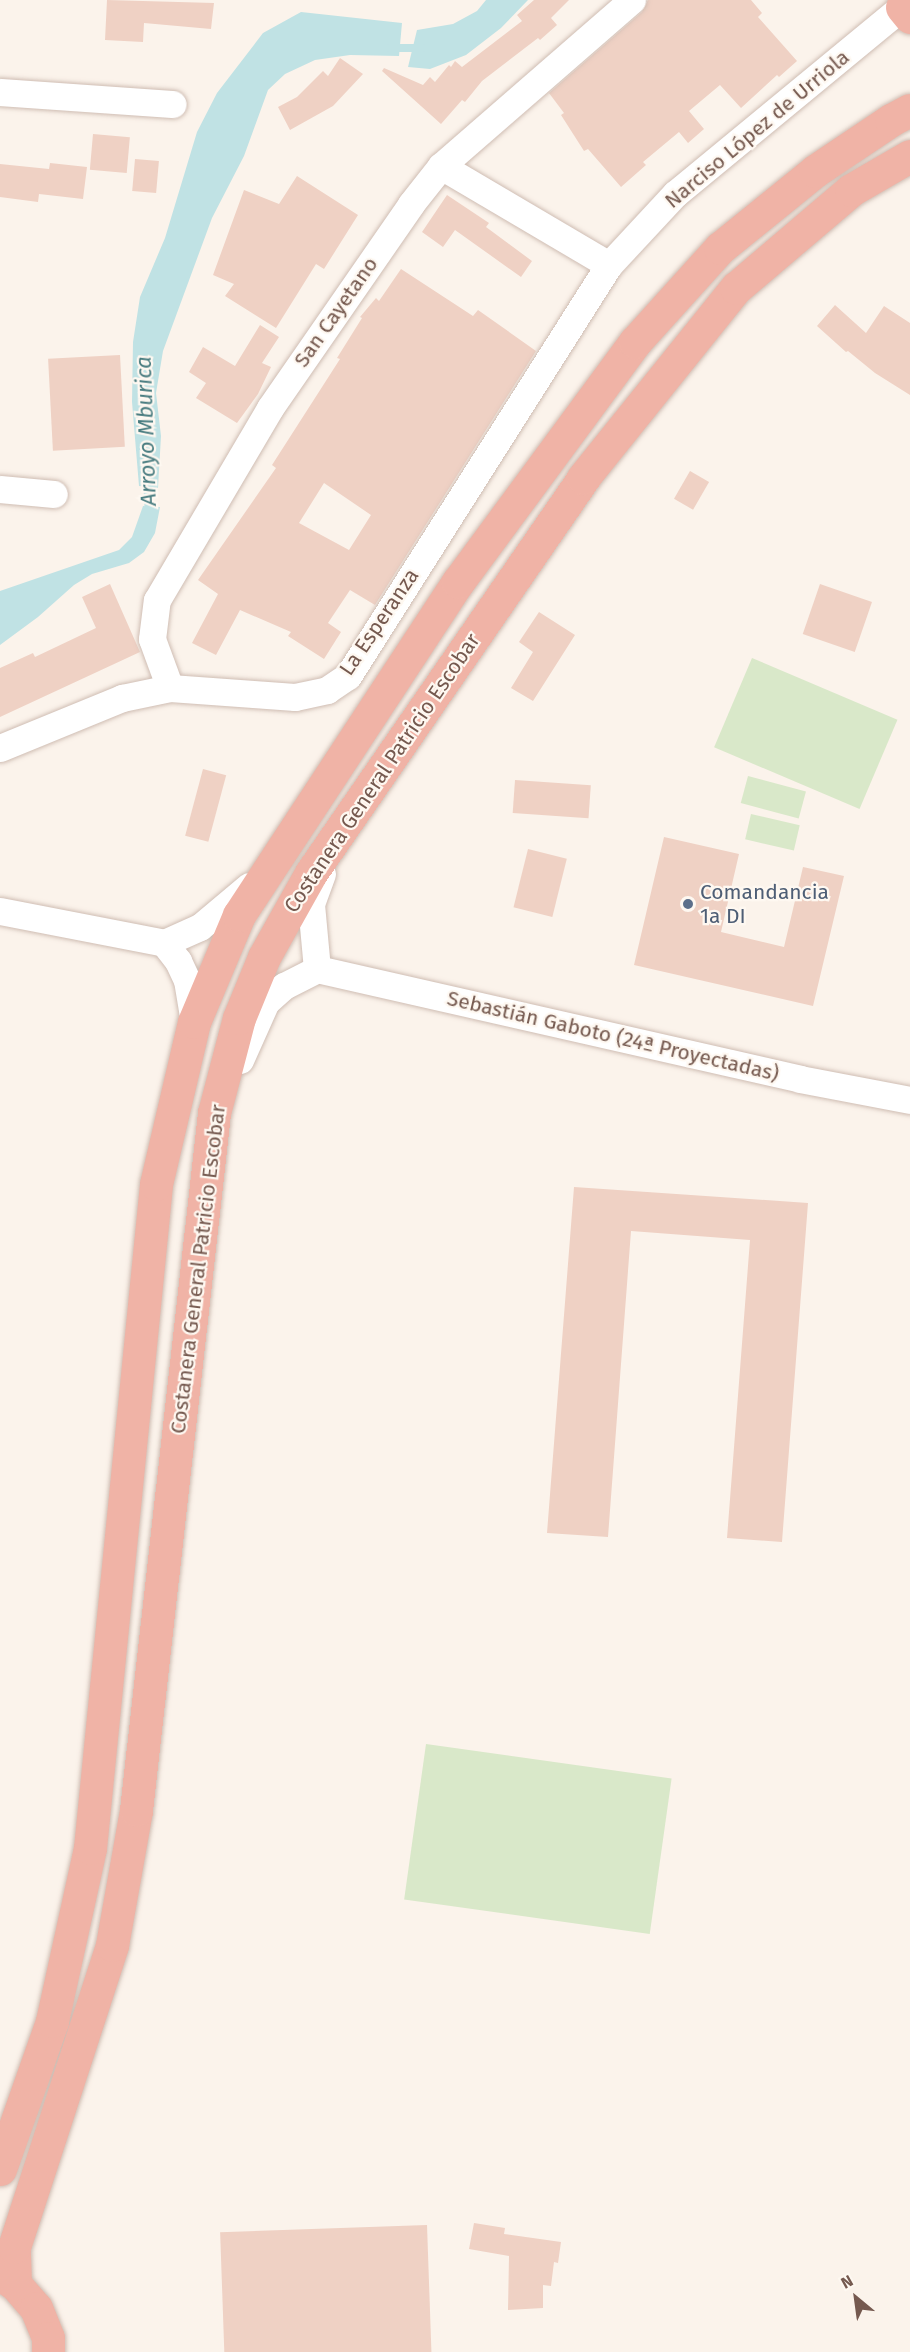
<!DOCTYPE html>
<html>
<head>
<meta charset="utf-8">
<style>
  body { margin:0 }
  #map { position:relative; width:910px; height:2352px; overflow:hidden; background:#fbf3eb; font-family:"Fira Sans",sans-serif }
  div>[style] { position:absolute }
  .green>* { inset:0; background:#d9e8c9; transform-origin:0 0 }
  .water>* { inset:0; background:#c0e2e4 }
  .stream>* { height:8px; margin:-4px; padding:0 4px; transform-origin:4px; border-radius:4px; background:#c0e2e4 }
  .building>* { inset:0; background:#efd1c4; transform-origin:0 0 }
  .roads { filter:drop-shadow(0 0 2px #cfbdb3) drop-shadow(0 0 2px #cfbdb3) }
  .minor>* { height:27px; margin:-13.5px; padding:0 13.5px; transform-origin:13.5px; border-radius:13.5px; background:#fff }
  .highway>* { height:33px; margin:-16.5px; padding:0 16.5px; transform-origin:16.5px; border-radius:16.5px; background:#f0b3a6 }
  .dots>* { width:16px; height:16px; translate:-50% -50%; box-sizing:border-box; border:3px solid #fef8f1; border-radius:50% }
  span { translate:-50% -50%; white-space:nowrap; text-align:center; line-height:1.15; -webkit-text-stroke:4.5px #fef8f1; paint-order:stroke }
  .street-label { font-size:21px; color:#75594f }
  .service-label { font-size:21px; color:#4e5e75 }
  .left { translate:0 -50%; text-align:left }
  .water-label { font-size:22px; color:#477b7f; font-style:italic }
  .north { position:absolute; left:826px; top:2268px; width:60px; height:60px; -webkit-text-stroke:4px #fef8f1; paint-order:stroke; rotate:331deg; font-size:16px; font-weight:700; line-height:24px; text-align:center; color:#75594f }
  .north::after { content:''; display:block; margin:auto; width:21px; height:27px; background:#75594f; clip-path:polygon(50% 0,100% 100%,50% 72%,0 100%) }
</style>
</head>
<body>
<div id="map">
  <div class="green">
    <div style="left:752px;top:658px;width:158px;height:97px;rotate:23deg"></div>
    <div style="left:748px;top:776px;width:60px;height:28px;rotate:15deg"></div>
    <div style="left:751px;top:814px;width:50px;height:26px;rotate:13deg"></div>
    <div style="left:426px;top:1744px;width:248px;height:157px;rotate:8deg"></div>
  </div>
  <div class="water">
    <div style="clip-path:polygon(486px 0,528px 0,501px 28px,466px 55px,430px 69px,408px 67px,417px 30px,453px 24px,477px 11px)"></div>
    <div style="clip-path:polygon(301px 12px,402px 23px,399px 56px,350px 55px,315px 60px,285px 74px,268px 90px,244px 156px,212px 218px,163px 351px,156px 393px,161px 436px,158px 488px,139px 486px,132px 402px,133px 342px,140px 297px,165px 238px,197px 132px,217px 93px,263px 33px)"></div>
    <div style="clip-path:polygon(143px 506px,160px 507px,155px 533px,144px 552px,129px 563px,92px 574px,74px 585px,38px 617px,0 645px,0 591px,119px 550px,132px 537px)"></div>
  </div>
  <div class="stream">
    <div style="left:390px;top:48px;width:32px"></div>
    <div style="left:147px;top:478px;width:38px;rotate:87deg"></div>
  </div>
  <div class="building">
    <div style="clip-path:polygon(107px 0,214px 3px,211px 29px,144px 23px,143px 42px,105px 40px)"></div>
    <div style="clip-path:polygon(534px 0,569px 0,551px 18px,557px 25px,540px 40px,538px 38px,482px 81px,465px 102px,462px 100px,441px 124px,382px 71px,384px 68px,423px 85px,430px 77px,435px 82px,449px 65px,451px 67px,455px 61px,462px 67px,522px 21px,517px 15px)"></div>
    <div style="clip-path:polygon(648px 0,751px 0,762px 13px,758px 17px,797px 61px,779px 77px,777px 75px,741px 108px,720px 85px,689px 111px,704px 129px,688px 143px,679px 132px,643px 162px,646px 165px,621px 187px,588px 149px,584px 151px,561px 115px,564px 113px,549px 93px,642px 12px)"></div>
    <div style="clip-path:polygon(340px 58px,363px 74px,333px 106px,290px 130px,278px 107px,297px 97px,323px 71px,328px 76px)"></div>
    <div style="left:93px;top:134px;width:37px;height:36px;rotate:5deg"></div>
    <div style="left:135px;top:159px;width:24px;height:32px;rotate:5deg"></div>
    <div style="clip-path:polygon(50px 163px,87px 167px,83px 199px,39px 194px,38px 202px,0 197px,0 164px,49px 169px)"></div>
    <div style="clip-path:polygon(297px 176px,358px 215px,324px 269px,316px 264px,276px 328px,225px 296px,234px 284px,213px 275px,244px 190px,279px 204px)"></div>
    <div style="clip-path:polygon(447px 195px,489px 223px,486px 227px,532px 261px,521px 277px,455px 230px,443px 247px,422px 232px)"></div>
    <div style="clip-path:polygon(evenodd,401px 269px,473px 316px,478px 310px,536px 351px,375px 605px,350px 590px,328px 623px,341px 632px,324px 659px,288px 636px,291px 632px,240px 610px,216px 655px,192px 643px,218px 594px,198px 580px,276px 468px,272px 465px,340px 359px,337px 358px,362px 318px,360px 317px,376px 298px,379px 301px,401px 269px,324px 483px,371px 515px,349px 550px,299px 523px,324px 483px)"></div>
    <div style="clip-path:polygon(835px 305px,866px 333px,884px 306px,910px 323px,910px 395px,875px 373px,848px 351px,846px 352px,817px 326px)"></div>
    <div style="clip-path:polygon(260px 325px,279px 337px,262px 363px,271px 367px,258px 394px,237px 423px,196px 398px,206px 383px,189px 372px,203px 347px,235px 366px)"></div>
    <div style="left:120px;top:355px;width:92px;height:72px;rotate:87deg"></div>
    <div style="left:690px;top:471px;width:22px;height:32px;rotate:30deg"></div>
    <div style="clip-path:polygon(110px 584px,140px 652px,0 717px,0 668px,33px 653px,35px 657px,96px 628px,82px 597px)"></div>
    <div style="left:820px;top:584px;width:55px;height:53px;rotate:19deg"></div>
    <div style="clip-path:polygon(539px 612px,575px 635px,533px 701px,511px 688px,533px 652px,519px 642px)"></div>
    <div style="left:203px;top:769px;width:24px;height:69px;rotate:15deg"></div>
    <div style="left:515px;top:780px;width:76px;height:33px;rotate:4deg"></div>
    <div style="clip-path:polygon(664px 837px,739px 854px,721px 932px,784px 947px,803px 867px,844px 876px,813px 1006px,634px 965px)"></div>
    <div style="left:528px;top:849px;width:40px;height:60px;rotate:14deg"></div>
    <div style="clip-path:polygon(574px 1187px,808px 1203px,782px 1542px,727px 1538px,750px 1240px,631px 1231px,608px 1537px,547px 1533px)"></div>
    <div style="clip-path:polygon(474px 2223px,505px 2228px,504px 2234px,561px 2242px,558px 2263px,554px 2262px,551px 2286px,543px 2285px,543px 2308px,508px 2310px,509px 2256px,469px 2249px)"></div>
    <div style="left:427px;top:2225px;width:127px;height:207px;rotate:88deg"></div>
  </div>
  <div class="roads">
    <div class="minor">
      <div style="left:0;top:92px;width:173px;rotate:4deg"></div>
      <div style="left:441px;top:166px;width:195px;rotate:30.5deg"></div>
      <div style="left:0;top:489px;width:54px;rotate:5.3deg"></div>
      <div style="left:170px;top:688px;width:52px;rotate:-110.2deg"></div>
      <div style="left:152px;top:639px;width:39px;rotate:-83deg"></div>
      <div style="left:157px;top:600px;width:223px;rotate:-59.5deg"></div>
      <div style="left:270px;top:408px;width:248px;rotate:-55.3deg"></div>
      <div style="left:411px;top:204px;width:48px;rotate:-51.7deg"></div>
      <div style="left:441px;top:166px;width:253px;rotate:-41deg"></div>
      <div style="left:0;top:748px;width:132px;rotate:-22.3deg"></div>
      <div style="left:122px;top:698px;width:49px;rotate:-11.8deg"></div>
      <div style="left:170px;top:688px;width:125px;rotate:4.1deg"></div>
      <div style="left:295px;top:697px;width:33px;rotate:-12deg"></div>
      <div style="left:327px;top:690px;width:25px;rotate:-34deg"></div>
      <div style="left:348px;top:676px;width:487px;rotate:-57.6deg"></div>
      <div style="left:609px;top:265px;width:97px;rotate:-47.1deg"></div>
      <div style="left:675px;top:194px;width:305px;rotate:-39.5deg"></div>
      <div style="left:0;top:911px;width:167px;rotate:11deg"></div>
      <div style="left:164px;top:943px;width:39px;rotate:-24deg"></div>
      <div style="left:200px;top:927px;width:64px;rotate:-39.9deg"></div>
      <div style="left:164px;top:943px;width:23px;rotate:52deg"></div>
      <div style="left:178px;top:961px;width:21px;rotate:65deg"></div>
      <div style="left:187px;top:980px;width:43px;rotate:80.5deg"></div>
      <div style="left:317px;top:969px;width:495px;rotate:12.8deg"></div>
      <div style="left:800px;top:1079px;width:112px;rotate:10.8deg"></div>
      <div style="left:317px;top:969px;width:65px;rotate:-95.3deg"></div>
      <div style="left:311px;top:904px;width:32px;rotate:-70deg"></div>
      <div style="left:240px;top:1060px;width:64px;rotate:-65.9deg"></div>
      <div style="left:266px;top:1002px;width:24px;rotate:-42deg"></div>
      <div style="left:284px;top:986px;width:37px;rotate:-27deg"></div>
    </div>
    <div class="highway">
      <div style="left:902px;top:7px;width:13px;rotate:51deg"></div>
      <div style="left:0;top:2169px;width:157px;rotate:-70.6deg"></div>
      <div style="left:52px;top:2021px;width:177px;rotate:-77.6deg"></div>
      <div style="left:90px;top:1848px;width:667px;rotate:-84.32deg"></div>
      <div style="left:156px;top:1184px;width:166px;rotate:-76.8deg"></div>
      <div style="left:194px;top:1022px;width:116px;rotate:-67.2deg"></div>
      <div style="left:239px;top:915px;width:399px;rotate:-56.7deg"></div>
      <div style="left:458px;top:582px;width:298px;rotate:-53.6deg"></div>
      <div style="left:635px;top:342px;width:127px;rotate:-47.9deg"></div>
      <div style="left:720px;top:248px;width:122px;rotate:-39deg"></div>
      <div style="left:815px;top:171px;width:92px;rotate:-33.9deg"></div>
      <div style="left:891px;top:120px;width:21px;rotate:-28deg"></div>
      <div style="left:0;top:2274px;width:18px;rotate:34deg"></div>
      <div style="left:15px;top:2284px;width:32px;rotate:49deg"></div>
      <div style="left:36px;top:2308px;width:32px;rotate:68deg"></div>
      <div style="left:48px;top:2338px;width:14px;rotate:90deg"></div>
      <div style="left:15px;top:2284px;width:37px;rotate:-92deg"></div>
      <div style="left:14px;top:2247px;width:318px;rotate:-72deg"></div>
      <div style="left:112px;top:1945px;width:137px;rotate:-79.9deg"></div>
      <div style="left:136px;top:1810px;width:701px;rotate:-83.61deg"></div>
      <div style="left:214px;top:1113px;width:98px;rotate:-75.3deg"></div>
      <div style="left:239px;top:1018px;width:66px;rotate:-67.7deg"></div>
      <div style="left:264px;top:957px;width:96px;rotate:-60.8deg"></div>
      <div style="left:311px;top:873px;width:480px;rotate:-55.4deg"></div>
      <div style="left:583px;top:478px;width:244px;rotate:-51.2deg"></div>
      <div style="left:736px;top:288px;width:151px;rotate:-40.4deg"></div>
      <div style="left:851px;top:190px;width:68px;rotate:-30deg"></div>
    </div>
  </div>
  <div class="dots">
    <div style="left:688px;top:904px;background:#5c6f8a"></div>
  </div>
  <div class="street-label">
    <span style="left:757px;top:129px;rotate:-40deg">Narciso López de Urriola</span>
    <span style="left:336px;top:312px;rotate:-55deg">San Cayetano</span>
    <span style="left:379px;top:622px;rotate:-56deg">La Esperanza</span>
    <span style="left:382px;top:773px;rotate:-56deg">Costanera General Patricio Escobar</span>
    <span style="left:613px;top:1036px;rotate:13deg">Sebastián Gaboto (24ª Proyectadas)</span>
    <span style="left:198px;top:1269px;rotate:-83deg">Costanera General Patricio Escobar</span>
  </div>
  <div class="service-label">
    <span class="left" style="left:700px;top:904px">Comandancia<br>1a DI</span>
  </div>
  <div class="water-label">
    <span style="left:146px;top:431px;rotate:-92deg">Arroyo Mburica</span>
  </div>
  <div class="north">N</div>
</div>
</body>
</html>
